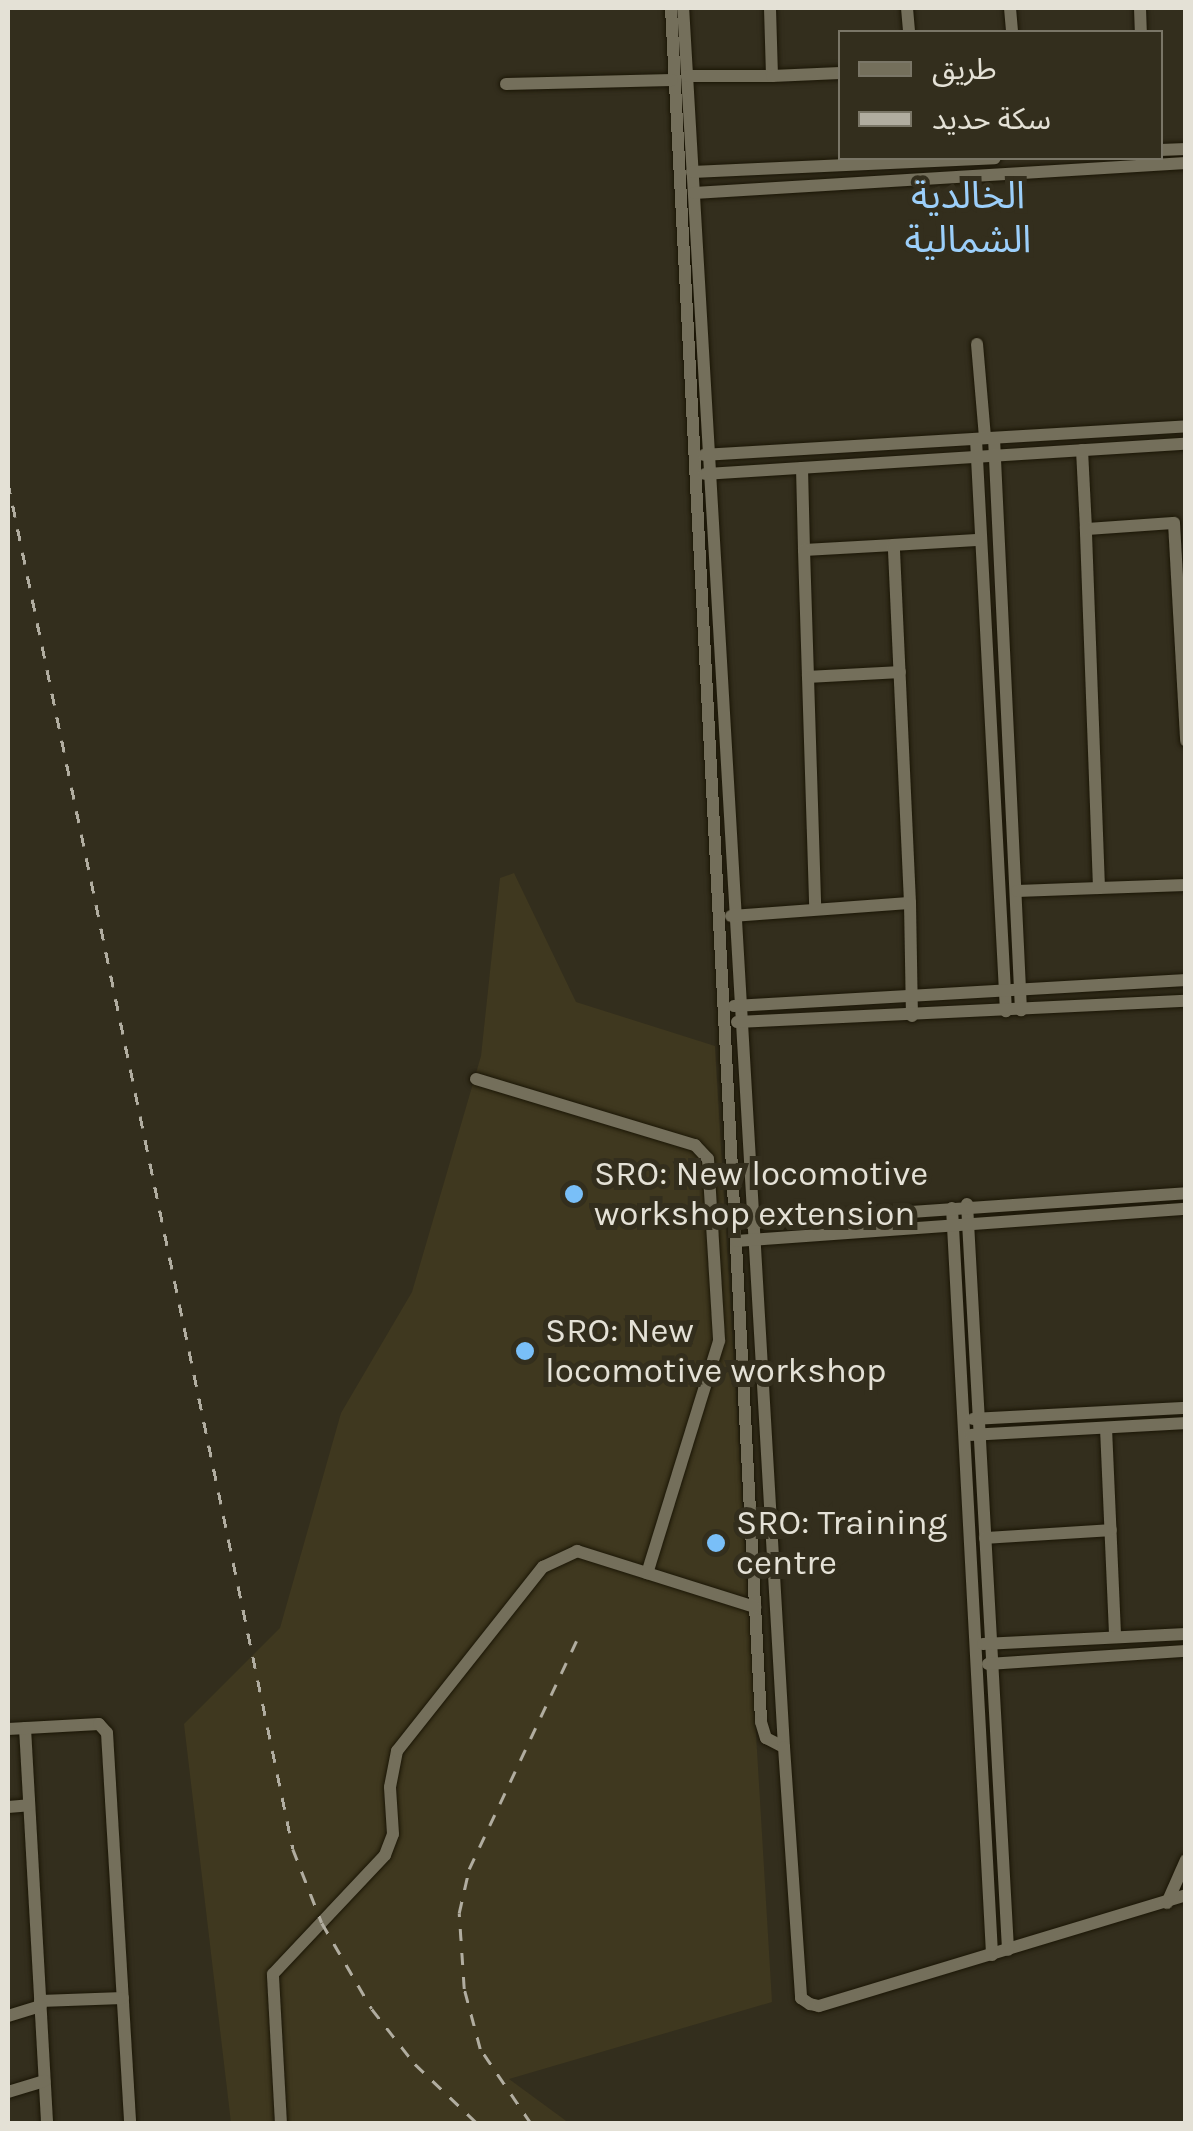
<!DOCTYPE html>
<html>
<head>
<meta charset="utf-8">
<style>
  body { margin:0 }
  #map { position:relative; width:1193px; height:2131px; overflow:hidden; background:#332e1d; font-family:Karla,"Noto Sans Arabic",sans-serif }
  div>[style] { position:absolute }
  .built>* { inset:0; background:#3f381f }
  .roads { filter:drop-shadow(0 0 2px #1b1606) drop-shadow(0 0 2px #1b1606) }
  .minor>* { height:12px; margin:-6px; padding:0 6px; transform-origin:6px; border-radius:6px; background:#746f5b }
  .rail>* { height:2.5px; margin-top:-1.25px; transform-origin:0; background:repeating-linear-gradient(90deg,#b1ada0 0 12px,transparent 0 24px) }
  .dots>* { width:28px; height:28px; translate:-50% -50%; box-sizing:border-box; border:5px solid #332e1d; border-radius:50% }
  span { translate:-50% -50%; white-space:nowrap; text-align:center; line-height:1.15; -webkit-text-stroke:10px #332e1d; paint-order:stroke }
  .poi-label { font-size:35px; color:#e4e1d6 }
  .left { translate:0 -50%; text-align:left }
  .neighbourhood-label { font-size:38px; color:#9ccffa }
  .frame { position:absolute; inset:0; border:10px solid #e4e1d6; pointer-events:none }
  .legend { position:absolute; left:838px; top:30px; width:325px; height:130px; box-sizing:border-box; background:#332e1d; border:2px solid #7a7667; margin:0; padding:12px 18px; list-style:none; font-size:30px; color:#e4e1d6 }
  .legend li { display:flex; align-items:center; gap:20px; height:50px }
  .legend b { width:50px; border:2px solid #7a7667 }
</style>
</head>
<body>
<div id="map">
  <div class="built">
    <div style="clip-path:polygon(514px 873px,576px 1002px,715px 1046px,772px 2002px,509px 2079px,569px 2123px,231px 2123px,184px 1724px,280px 1628px,341px 1413px,412px 1292px,481px 1056px,500px 878px)"></div>
  </div>
  <div class="roads">
    <div class="minor">
      <div style="left:671px;top:8px;width:1716px;rotate:86.99deg"></div>
      <div style="left:761px;top:1722px;width:17px;rotate:73deg"></div>
      <div style="left:766px;top:1738px;width:20px;rotate:27deg"></div>
      <div style="left:784px;top:1747px;width:1742px;rotate:-93.32deg"></div>
      <div style="left:907px;top:8px;width:24px;rotate:85deg"></div>
      <div style="left:1010px;top:8px;width:24px;rotate:85deg"></div>
      <div style="left:1140px;top:8px;width:24px;rotate:88deg"></div>
      <div style="left:687px;top:76px;width:85px"></div>
      <div style="left:772px;top:76px;width:68px;rotate:-91.7deg"></div>
      <div style="left:772px;top:76px;width:68px;rotate:-2.5deg"></div>
      <div style="left:506px;top:84px;width:166px;rotate:-1.4deg"></div>
      <div style="left:1160px;top:150px;width:26px;rotate:-2deg"></div>
      <div style="left:692px;top:172px;width:303px;rotate:-2.6deg"></div>
      <div style="left:694px;top:193px;width:493px;rotate:-3.5deg"></div>
      <div style="left:977px;top:344px;width:94px;rotate:85.1deg"></div>
      <div style="left:994px;top:438px;width:573px;rotate:87.3deg"></div>
      <div style="left:976px;top:439px;width:573px;rotate:87deg"></div>
      <div style="left:1082px;top:450px;width:79px;rotate:87.1deg"></div>
      <div style="left:704px;top:455px;width:483px;rotate:-3.4deg"></div>
      <div style="left:802px;top:468px;width:82px;rotate:88.6deg"></div>
      <div style="left:804px;top:550px;width:90px;rotate:-3.2deg"></div>
      <div style="left:705px;top:474px;width:482px;rotate:-3.6deg"></div>
      <div style="left:804px;top:550px;width:359px;rotate:88.2deg"></div>
      <div style="left:808px;top:677px;width:92px;rotate:-3.1deg"></div>
      <div style="left:1099px;top:888px;width:87px;rotate:-2deg"></div>
      <div style="left:1017px;top:891px;width:82px;rotate:-2.1deg"></div>
      <div style="left:1099px;top:888px;width:359px;rotate:-92.1deg"></div>
      <div style="left:1086px;top:529px;width:88px;rotate:-3.9deg"></div>
      <div style="left:1174px;top:523px;width:218px;rotate:86.8deg"></div>
      <div style="left:910px;top:903px;width:358px;rotate:-92.6deg"></div>
      <div style="left:894px;top:545px;width:85px;rotate:-3.4deg"></div>
      <div style="left:731px;top:916px;width:179px;rotate:-4.2deg"></div>
      <div style="left:910px;top:903px;width:113px;rotate:89deg"></div>
      <div style="left:734px;top:1006px;width:453px;rotate:-3.3deg"></div>
      <div style="left:737px;top:1022px;width:449px;rotate:-2.7deg"></div>
      <div style="left:476px;top:1079px;width:229px;rotate:16.8deg"></div>
      <div style="left:695px;top:1145px;width:19px;rotate:47deg"></div>
      <div style="left:708px;top:1159px;width:182px;rotate:86.5deg"></div>
      <div style="left:719px;top:1341px;width:243px;rotate:107.2deg"></div>
      <div style="left:967px;top:1204px;width:747px;rotate:86.85deg"></div>
      <div style="left:952px;top:1208px;width:748px;rotate:86.93deg"></div>
      <div style="left:749px;top:1223px;width:438px;rotate:-3.9deg"></div>
      <div style="left:736px;top:1241px;width:451px;rotate:-4.1deg"></div>
      <div style="left:973px;top:1419px;width:213px;rotate:-3deg"></div>
      <div style="left:1106px;top:1428px;width:209px;rotate:87.5deg"></div>
      <div style="left:971px;top:1435px;width:215px;rotate:-3.2deg"></div>
      <div style="left:985px;top:1538px;width:126px;rotate:-3.6deg"></div>
      <div style="left:983px;top:1644px;width:203px;rotate:-2.8deg"></div>
      <div style="left:988px;top:1664px;width:198px;rotate:-3.8deg"></div>
      <div style="left:25px;top:1728px;width:397px;rotate:86.8deg"></div>
      <div style="left:8px;top:1729px;width:91px;rotate:-3.1deg"></div>
      <div style="left:99px;top:1724px;width:12px;rotate:48deg"></div>
      <div style="left:107px;top:1733px;width:392px;rotate:86.6deg"></div>
      <div style="left:784px;top:1747px;width:252px;rotate:86.1deg"></div>
      <div style="left:801px;top:1998px;width:11px;rotate:34deg"></div>
      <div style="left:810px;top:2004px;width:9px;rotate:13deg"></div>
      <div style="left:819px;top:2006px;width:383px;rotate:-16.8deg"></div>
      <div style="left:8px;top:1807px;width:21px;rotate:-5deg"></div>
      <div style="left:1167px;top:1903px;width:47px;rotate:-66.2deg"></div>
      <div style="left:40px;top:2001px;width:83px;rotate:-2.1deg"></div>
      <div style="left:8px;top:2016px;width:34px;rotate:-17deg"></div>
      <div style="left:8px;top:2092px;width:38px;rotate:-17deg"></div>
      <div style="left:281px;top:2124px;width:150px;rotate:-93.1deg"></div>
      <div style="left:273px;top:1974px;width:163px;rotate:-46.7deg"></div>
      <div style="left:385px;top:1855px;width:22px;rotate:-69deg"></div>
      <div style="left:393px;top:1834px;width:47px;rotate:-93.7deg"></div>
      <div style="left:390px;top:1787px;width:37px;rotate:-79deg"></div>
      <div style="left:397px;top:1751px;width:235px;rotate:-51.6deg"></div>
      <div style="left:543px;top:1567px;width:38px;rotate:-25deg"></div>
      <div style="left:577px;top:1551px;width:187px;rotate:17.5deg"></div>
    </div>
  </div>
  <div class="rail">
    <div style="left:8px;top:482px;width:1396px;rotate:78.22deg"></div>
    <div style="left:293px;top:1849px;width:79px;rotate:68.6deg"></div>
    <div style="left:322px;top:1923px;width:99px;rotate:59.8deg"></div>
    <div style="left:372px;top:2009px;width:70px;rotate:52deg"></div>
    <div style="left:415px;top:2064px;width:87px;rotate:43.6deg"></div>
    <div style="left:531px;top:2124px;width:91px;rotate:-124.2deg"></div>
    <div style="left:480px;top:2049px;width:62px;rotate:-104.9deg"></div>
    <div style="left:464px;top:1989px;width:76px;rotate:-93.8deg"></div>
    <div style="left:459px;top:1913px;width:45px;rotate:-77.2deg"></div>
    <div style="left:469px;top:1869px;width:261px;rotate:-64.8deg"></div>
  </div>
  <div class="dots">
    <div style="left:574px;top:1194px;background:#79bff8"></div>
    <div style="left:525px;top:1351px;background:#79bff8"></div>
    <div style="left:716px;top:1543px;background:#79bff8"></div>
  </div>
  <div class="poi-label">
    <span class="left" style="left:594px;top:1194px">SRO: New locomotive<br>workshop extension</span>
    <span class="left" style="left:545px;top:1351px">SRO: New<br>locomotive workshop</span>
    <span class="left" style="left:736px;top:1543px">SRO: Training<br>centre</span>
  </div>
  <div class="neighbourhood-label">
    <span style="left:968px;top:218px">الخالدية<br>الشمالية</span>
  </div>
  <div class="frame"></div>
  <ul class="legend">
  <li><b style="height:12px;background:#746f5b"></b>طريق</li>
  <li><b style="height:12px;background:#b1ada0"></b>سكة حديد</li>
  </ul>
</div>
</body>
</html>
